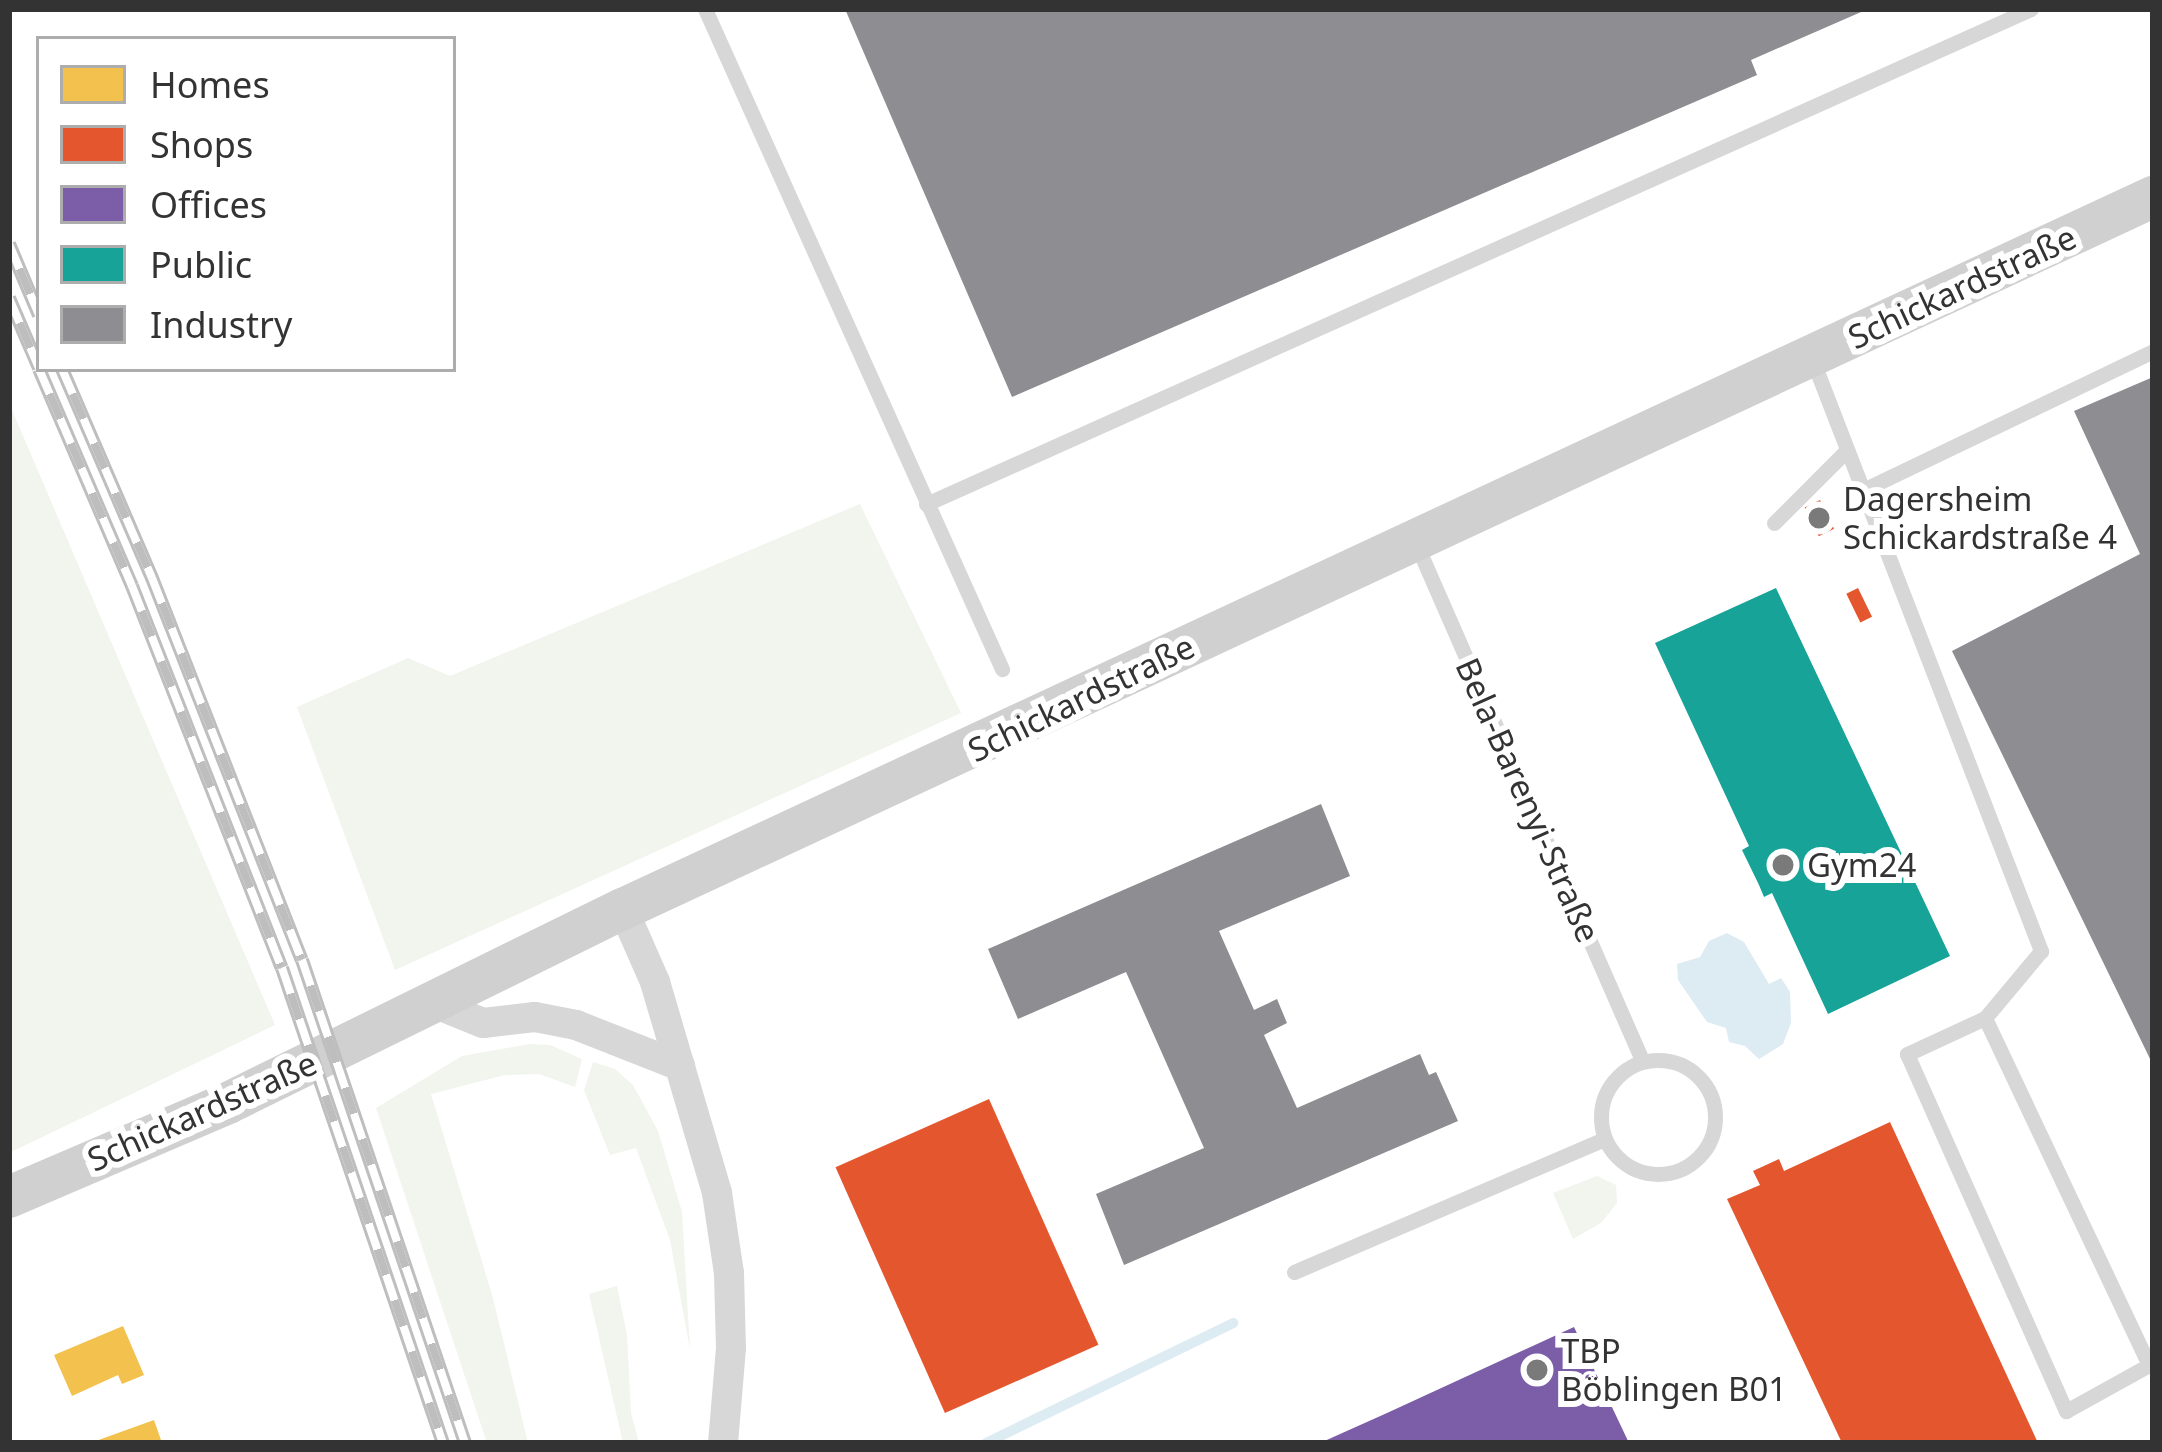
<!DOCTYPE html>
<html>
<head>
<meta charset="utf-8">
<style>
  body { margin:0 }
  #map { position:relative; width:2162px; height:1452px; overflow:hidden; background:#fff; font-family:"Noto Sans",sans-serif }
  div>[style] { position:absolute }
  .green>* { inset:0; background:#f1f5ed }
  .water>* { inset:0; background:#ddebf3 }
  .homes>* { inset:0; background:#f2c14e }
  .shops>* { inset:0; background:#e4572e; transform-origin:0 0 }
  .offices>* { inset:0; background:#7b5ea7 }
  .public>* { inset:0; background:#17a398 }
  .industry>* { inset:0; background:#8d8d92 }
  .stream>* { height:10px; margin:-5px; padding:0 5px; transform-origin:5px; border-radius:5px; background:#ddebf3 }
  .lane>* { height:15px; margin:-7.5px; padding:0 7.5px; transform-origin:7.5px; border-radius:7.5px; background:#d7d7d7 }
  .lane>.ring { margin:-7.5px; padding:0; box-sizing:content-box; background:none; border:15px solid #d7d7d7; border-radius:50% }
  .street>* { height:30px; margin:-15px; padding:0 15px; transform-origin:15px; border-radius:15px; background:#d7d7d7 }
  .secondary>* { height:42px; margin:-21px; padding:0 21px; transform-origin:21px; border-radius:21px; background:#d0d0d0 }
  .rail>* { height:14px; margin-top:-7px; transform-origin:0; background:repeating-linear-gradient(90deg,#fff 0 27px,#bebebe 0 54px); box-sizing:border-box; border-block:3px solid #bebebe }
  .dots>* { width:33px; height:33px; translate:-50% -50%; box-sizing:border-box; border:6px solid #fff; border-radius:50% }
  span { translate:-50% -50%; white-space:nowrap; text-align:center; line-height:1.15; -webkit-text-stroke:12px #fff; paint-order:stroke }
  .street-label { font-size:33px; color:#333 }
  .poi-label { font-size:33px; color:#333 }
  .left { translate:0 -50%; text-align:left }
  .frame { position:absolute; inset:0; border:12px solid #333; pointer-events:none }
  .legend { position:absolute; left:36px; top:36px; width:420px; height:336px; box-sizing:border-box; background:#fff; border:3px solid #adadad; margin:0; padding:15px 21px; list-style:none; font-size:36px; color:#333 }
  .legend li { display:flex; align-items:center; gap:24px; height:60px }
  .legend b { width:60px; border:3px solid #adadad }
</style>
</head>
<body>
<div id="map">
  <div class="green">
    <div style="clip-path:polygon(9px 403px,275px 1025px,9px 1153px)"></div>
    <div style="clip-path:polygon(860px 504px,961px 713px,395px 970px,297px 707px,408px 658px,450px 676px)"></div>
    <div style="clip-path:polygon(530px 1044px,550px 1045px,582px 1059px,575px 1087px,539px 1074px,505px 1075px,431px 1094px,493px 1298px,528px 1443px,487px 1443px,376px 1108px,462px 1056px)"></div>
    <div style="clip-path:polygon(593px 1062px,615px 1069px,633px 1085px,658px 1131px,682px 1212px,690px 1350px,670px 1240px,636px 1148px,610px 1155px,584px 1090px)"></div>
    <div style="clip-path:polygon(1597px 1176px,1616px 1185px,1617px 1203px,1601px 1223px,1573px 1239px,1553px 1193px)"></div>
    <div style="clip-path:polygon(617px 1286px,627px 1335px,631px 1413px,639px 1443px,623px 1443px,589px 1294px)"></div>
  </div>
  <div class="water">
    <div style="clip-path:polygon(1727px 933px,1744px 942px,1769px 984px,1781px 978px,1790px 992px,1791px 1023px,1783px 1044px,1759px 1059px,1745px 1046px,1729px 1042px,1726px 1028px,1707px 1022px,1678px 980px,1677px 964px,1700px 957px,1709px 941px)"></div>
  </div>
  <div class="homes">
    <div style="clip-path:polygon(123px 1326px,144px 1375px,122px 1384px,118px 1375px,72px 1396px,54px 1355px)"></div>
    <div style="clip-path:polygon(154px 1420px,162px 1443px,93px 1443px,93px 1442px)"></div>
  </div>
  <div class="shops">
    <div style="left:1820px;top:500px;width:32px;height:17px;rotate:64deg"></div>
    <div style="left:1858px;top:588px;width:32px;height:13px;rotate:64deg"></div>
    <div style="left:989px;top:1099px;width:269px;height:168px;rotate:66deg"></div>
    <div style="clip-path:polygon(1890px 1122px,2038px 1443px,1842px 1443px,1727px 1199px,1760px 1185px,1753px 1171px,1779px 1159px,1784px 1171px)"></div>
  </div>
  <div class="offices">
    <div style="clip-path:polygon(1574px 1327px,1629px 1443px,1320px 1443px,1387px 1413px)"></div>
  </div>
  <div class="public">
    <div style="clip-path:polygon(1776px 588px,1950px 956px,1828px 1014px,1772px 893px,1764px 897px,1759px 885px,1742px 850px,1749px 846px,1655px 643px)"></div>
  </div>
  <div class="industry">
    <div style="clip-path:polygon(845px 9px,1868px 9px,1751px 60px,1757px 75px,1012px 397px)"></div>
    <div style="clip-path:polygon(2153px 377px,2153px 1065px,1952px 651px,2140px 554px,2074px 411px)"></div>
    <div style="clip-path:polygon(1321px 804px,1350px 876px,1219px 931px,1254px 1010px,1277px 999px,1287px 1023px,1264px 1035px,1297px 1108px,1420px 1054px,1429px 1075px,1436px 1072px,1458px 1121px,1124px 1265px,1096px 1194px,1204px 1148px,1126px 972px,1018px 1019px,988px 949px)"></div>
  </div>
  <div class="stream">
    <div style="left:986px;top:1443px;width:275px;rotate:-25.9deg"></div>
  </div>
  <div class="lane">
    <div style="left:705px;top:9px;width:724px;rotate:65.77deg"></div>
    <div style="left:1813px;top:361px;width:633px;rotate:68.87deg"></div>
    <div style="left:2041px;top:951px;width:87px;rotate:129.9deg"></div>
    <div style="left:1985px;top:1018px;width:86px;rotate:155.2deg"></div>
    <div style="left:1907px;top:1054px;width:391px;rotate:66deg"></div>
    <div style="left:2066px;top:1411px;width:95px;rotate:-29deg"></div>
    <div style="left:2149px;top:1365px;width:384px;rotate:-115.3deg"></div>
    <div style="left:1861px;top:491px;width:324px;rotate:-25.6deg"></div>
    <div style="left:926px;top:504px;width:1211px;rotate:-24.13deg"></div>
    <div style="left:1774px;top:523px;width:102px;rotate:-45deg"></div>
    <div style="left:1415px;top:541px;width:566px;rotate:66.38deg"></div>
    <div class="ring" style="left:1601px;top:1060px;width:99px;height:99px"></div>
    <div style="left:1294px;top:1272px;width:337px;rotate:-23.2deg"></div>
  </div>
  <div class="street">
    <div style="left:623px;top:909px;width:80px;rotate:66.3deg"></div>
    <div style="left:655px;top:982px;width:220px;rotate:73.6deg"></div>
    <div style="left:717px;top:1193px;width:81px;rotate:81.5deg"></div>
    <div style="left:729px;top:1273px;width:75px;rotate:88.5deg"></div>
    <div style="left:731px;top:1348px;width:95px;rotate:94.8deg"></div>
    <div style="left:431px;top:1002px;width:56px;rotate:22deg"></div>
    <div style="left:483px;top:1023px;width:52px;rotate:-6.6deg"></div>
    <div style="left:535px;top:1017px;width:42px;rotate:11deg"></div>
    <div style="left:576px;top:1025px;width:112px;rotate:21.5deg"></div>
  </div>
  <div class="secondary">
    <div style="left:9px;top:1197px;width:238px;rotate:-23.2deg"></div>
    <div style="left:228px;top:1103px;width:440px;rotate:-26.2deg"></div>
    <div style="left:623px;top:909px;width:1688px;rotate:-24.96deg"></div>
  </div>
  <div class="rail">
    <div style="left:9px;top:244px;width:77px;rotate:67.1deg"></div>
    <div style="left:9px;top:298px;width:76px;rotate:66.8deg"></div>
    <div style="left:39px;top:369px;width:236px;rotate:66.8deg"></div>
    <div style="left:132px;top:586px;width:410px;rotate:68.6deg"></div>
    <div style="left:282px;top:968px;width:502px;rotate:71.28deg"></div>
    <div style="left:62px;top:369px;width:228px;rotate:66.7deg"></div>
    <div style="left:152px;top:578px;width:410px;rotate:68.6deg"></div>
    <div style="left:302px;top:960px;width:510px;rotate:71.35deg"></div>
  </div>
  <div class="dots">
    <div style="left:1819px;top:518px;background:#7a7a7a"></div>
    <div style="left:1783px;top:865px;background:#7a7a7a"></div>
    <div style="left:1537px;top:1370px;background:#7a7a7a"></div>
  </div>
  <div class="street-label">
    <span style="left:1962px;top:287px;rotate:-25deg">Schickardstraße</span>
    <span style="left:1081px;top:698px;rotate:-26deg">Schickardstraße</span>
    <span style="left:1528px;top:800px;rotate:66deg">Bela-Barenyi-Straße</span>
    <span style="left:202px;top:1111px;rotate:-24deg">Schickardstraße</span>
  </div>
  <div class="poi-label">
    <span class="left" style="left:1843px;top:518px">Dagersheim<br>Schickardstraße 4</span>
    <span class="left" style="left:1807px;top:865px">Gym24</span>
    <span class="left" style="left:1561px;top:1370px">TBP<br>Böblingen B01</span>
  </div>
  <div class="frame"></div>
  <ul class="legend">
  <li><b style="height:33px;background:#f2c14e"></b>Homes</li>
  <li><b style="height:33px;background:#e4572e"></b>Shops</li>
  <li><b style="height:33px;background:#7b5ea7"></b>Offices</li>
  <li><b style="height:33px;background:#17a398"></b>Public</li>
  <li><b style="height:33px;background:#8d8d92"></b>Industry</li>
  </ul>
</div>
</body>
</html>
